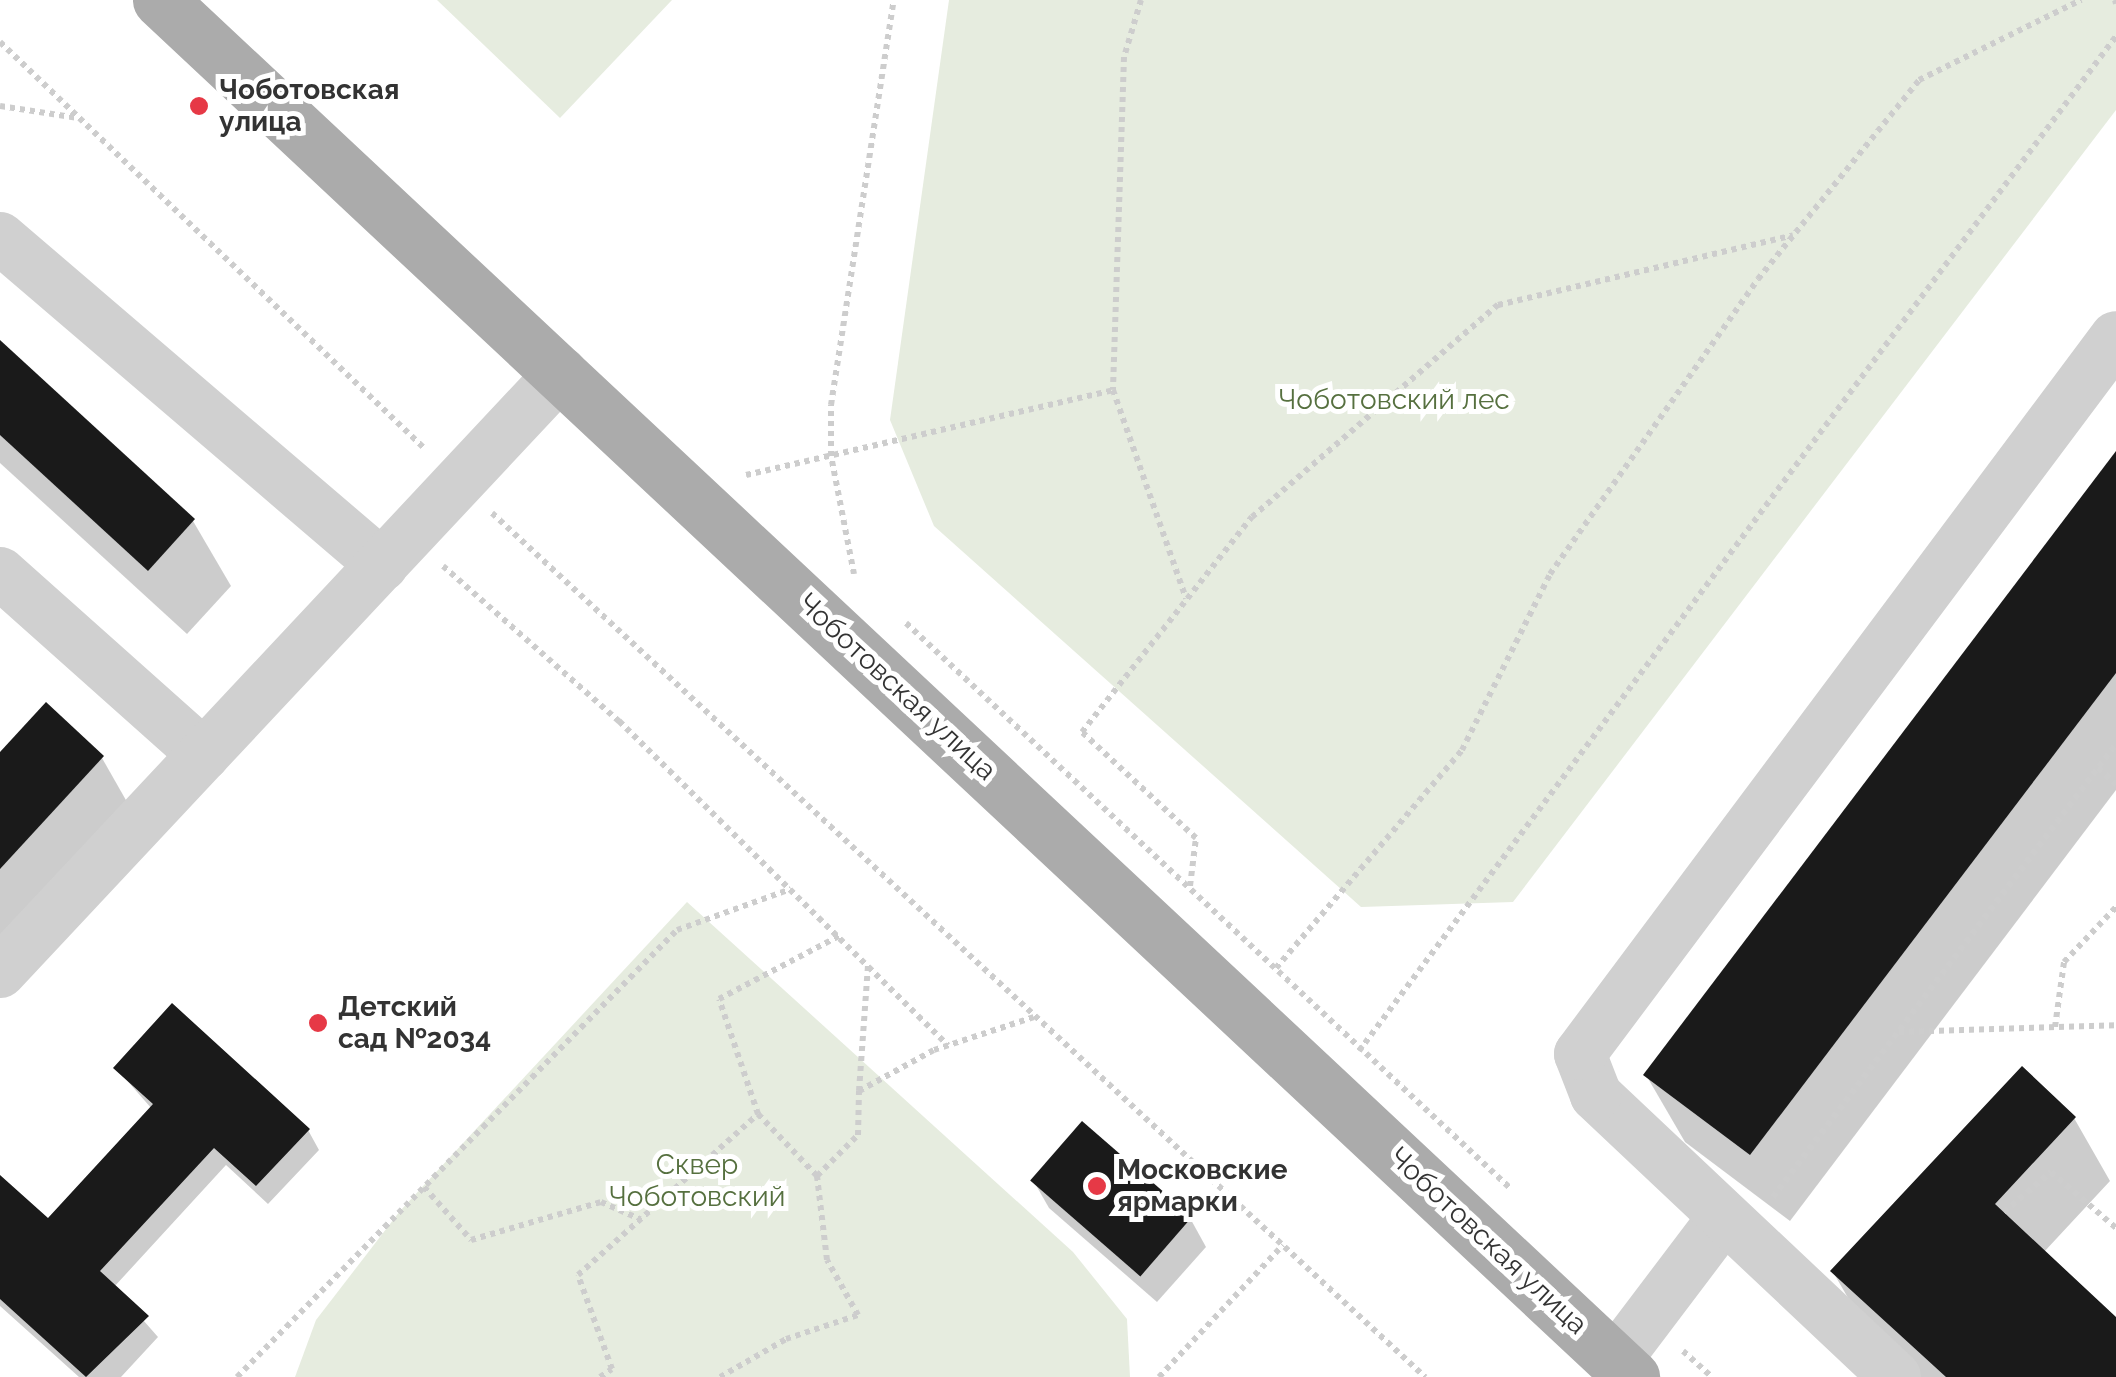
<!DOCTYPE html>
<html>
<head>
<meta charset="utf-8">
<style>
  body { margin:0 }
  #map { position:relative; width:2116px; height:1377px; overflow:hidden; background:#fff; font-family:Raleway,sans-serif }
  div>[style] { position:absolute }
  .green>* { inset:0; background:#e6ecdf }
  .shadow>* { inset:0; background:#0003 }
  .building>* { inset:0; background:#1a1a1a; transform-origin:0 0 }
  .path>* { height:6px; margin-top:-3px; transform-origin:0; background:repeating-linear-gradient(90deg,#cdcdcd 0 5px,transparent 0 10px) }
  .minor>* { height:52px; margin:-26px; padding:0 26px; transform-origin:26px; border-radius:26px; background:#d0d0d0 }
  .major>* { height:55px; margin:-27.5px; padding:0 27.5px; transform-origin:27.5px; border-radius:27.5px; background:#ababab }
  .dots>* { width:28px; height:28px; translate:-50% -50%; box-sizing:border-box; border:5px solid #fff; border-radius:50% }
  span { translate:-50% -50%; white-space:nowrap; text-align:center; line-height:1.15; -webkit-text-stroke:10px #fff; paint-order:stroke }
  .poi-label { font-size:28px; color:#333; font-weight:700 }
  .left { translate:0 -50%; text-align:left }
  .park-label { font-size:28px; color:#56703f }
  .street-label { font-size:28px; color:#333 }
</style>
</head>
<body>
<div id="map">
  <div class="green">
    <div style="clip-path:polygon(437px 0,672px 0,560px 118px)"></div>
    <div style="clip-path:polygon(949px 0,2116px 0,2116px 110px,1513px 902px,1361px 907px,934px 526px,890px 420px)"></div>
    <div style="clip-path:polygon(687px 902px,1073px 1252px,1127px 1319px,1130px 1377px,295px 1377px,316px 1320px,400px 1211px)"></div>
  </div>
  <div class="shadow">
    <div style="clip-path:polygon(0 344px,193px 521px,231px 586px,187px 634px,0 463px)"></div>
    <div style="clip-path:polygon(2116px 455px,2116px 790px,1790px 1221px,1685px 1142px,1646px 1075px)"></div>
    <div style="clip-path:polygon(0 756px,102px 758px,139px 823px,0 975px)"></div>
    <div style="clip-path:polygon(116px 1068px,308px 1130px,319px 1150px,268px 1204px,226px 1165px,114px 1287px,158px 1337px,121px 1377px,79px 1377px,0 1306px,0 1194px,48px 1222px,152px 1109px)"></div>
    <div style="clip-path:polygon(2074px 1118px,2110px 1181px,2044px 1252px,2116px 1320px,2116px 1377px,1915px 1377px,1869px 1334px,1833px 1272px)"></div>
    <div style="clip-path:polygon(1033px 1180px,1190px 1218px,1206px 1247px,1157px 1302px,1049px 1208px)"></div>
  </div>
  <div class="building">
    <div style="clip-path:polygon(0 340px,195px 519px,148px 571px,0 435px)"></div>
    <div style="clip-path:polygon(2116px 451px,2116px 673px,1750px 1155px,1643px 1075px)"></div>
    <div style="clip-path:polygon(46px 702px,104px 756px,0 869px,0 752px)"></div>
    <div style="clip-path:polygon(172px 1003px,310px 1129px,256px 1186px,214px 1148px,100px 1271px,149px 1316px,86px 1377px,0 1299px,0 1175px,48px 1218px,153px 1104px,113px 1068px)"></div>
    <div style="clip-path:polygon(2022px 1066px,2076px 1117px,1995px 1204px,2116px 1317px,2116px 1377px,1946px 1377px,1830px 1271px)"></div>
    <div style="left:1082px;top:1121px;width:146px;height:79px;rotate:41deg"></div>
  </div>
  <div class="path">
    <div style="left:1141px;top:0;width:59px;rotate:106.6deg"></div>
    <div style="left:1124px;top:57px;width:333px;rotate:91.9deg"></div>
    <div style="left:1113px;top:390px;width:221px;rotate:70.7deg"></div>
    <div style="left:2115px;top:0;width:4px;rotate:76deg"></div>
    <div style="left:0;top:42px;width:588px;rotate:43.76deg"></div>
    <div style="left:0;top:106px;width:79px;rotate:8.7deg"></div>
    <div style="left:746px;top:475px;width:377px;rotate:-13deg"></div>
    <div style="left:492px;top:513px;width:1272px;rotate:42.8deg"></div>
    <div style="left:443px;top:566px;width:235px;rotate:41.4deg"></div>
    <div style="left:619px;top:721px;width:462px;rotate:44.6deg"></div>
    <div style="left:854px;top:574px;width:120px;rotate:-101deg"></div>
    <div style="left:831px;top:456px;width:51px;rotate:-90deg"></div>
    <div style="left:831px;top:405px;width:410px;rotate:-81.2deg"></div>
    <div style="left:906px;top:623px;width:827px;rotate:43.09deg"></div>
    <div style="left:2098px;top:768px;width:24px;rotate:42deg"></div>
    <div style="left:1190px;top:886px;width:48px;rotate:-82.9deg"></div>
    <div style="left:1196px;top:838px;width:156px;rotate:-137.1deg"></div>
    <div style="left:1082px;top:732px;width:274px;rotate:-51.7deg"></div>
    <div style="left:1252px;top:517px;width:325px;rotate:-40.8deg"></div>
    <div style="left:1498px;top:305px;width:303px;rotate:-13.3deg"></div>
    <div style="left:1276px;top:968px;width:287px;rotate:-49.5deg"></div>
    <div style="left:1462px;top:750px;width:197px;rotate:-63.4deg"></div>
    <div style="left:1550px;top:574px;width:361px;rotate:-54.8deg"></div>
    <div style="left:1758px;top:279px;width:256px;rotate:-51deg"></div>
    <div style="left:1919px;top:80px;width:181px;rotate:-26.3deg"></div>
    <div style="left:2055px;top:1027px;width:66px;rotate:-82.1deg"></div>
    <div style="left:2064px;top:962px;width:76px;rotate:-46.6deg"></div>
    <div style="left:1899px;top:1032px;width:217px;rotate:-1.8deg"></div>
    <div style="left:1359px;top:1051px;width:1266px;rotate:-53.28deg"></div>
    <div style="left:859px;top:1091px;width:126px;rotate:-85.9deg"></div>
    <div style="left:758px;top:1114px;width:86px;rotate:46.4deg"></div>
    <div style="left:424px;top:1187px;width:71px;rotate:48.4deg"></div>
    <div style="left:471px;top:1240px;width:135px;rotate:-16.3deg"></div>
    <div style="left:601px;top:1202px;width:43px;rotate:23.6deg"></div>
    <div style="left:1773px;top:1197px;width:568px;rotate:-52.87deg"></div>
    <div style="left:2004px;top:1212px;width:62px;rotate:-40.4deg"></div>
    <div style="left:2051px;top:1172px;width:86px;rotate:40.7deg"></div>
    <div style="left:1683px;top:1351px;width:39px;rotate:42deg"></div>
    <div style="left:237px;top:1377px;width:627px;rotate:-45.45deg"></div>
    <div style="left:677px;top:930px;width:121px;rotate:-19.8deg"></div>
    <div style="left:600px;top:1377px;width:14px;rotate:-34deg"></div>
    <div style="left:612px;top:1369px;width:100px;rotate:-109.9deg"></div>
    <div style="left:578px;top:1275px;width:241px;rotate:-41.8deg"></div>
    <div style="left:758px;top:1114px;width:121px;rotate:-108.7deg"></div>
    <div style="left:719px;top:999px;width:138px;rotate:-27.7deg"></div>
    <div style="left:720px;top:1377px;width:76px;rotate:-29.9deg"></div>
    <div style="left:786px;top:1339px;width:76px;rotate:-18.4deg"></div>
    <div style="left:858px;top:1315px;width:63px;rotate:-119.4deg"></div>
    <div style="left:827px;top:1260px;width:85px;rotate:-96.8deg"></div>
    <div style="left:817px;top:1176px;width:58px;rotate:-45deg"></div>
    <div style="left:858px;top:1135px;width:44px;rotate:-88.7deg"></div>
    <div style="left:859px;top:1091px;width:85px;rotate:-28.7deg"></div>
    <div style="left:934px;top:1050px;width:105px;rotate:-18.3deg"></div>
    <div style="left:1159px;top:1377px;width:181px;rotate:-46.8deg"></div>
  </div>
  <div class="minor">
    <div style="left:0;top:238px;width:503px;rotate:40.56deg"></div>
    <div style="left:0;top:573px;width:273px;rotate:41.7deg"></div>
    <div style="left:0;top:972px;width:821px;rotate:-46.88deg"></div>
    <div style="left:1615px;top:1361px;width:181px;rotate:-52.9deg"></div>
    <div style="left:1895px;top:1377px;width:411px;rotate:-136.7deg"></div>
    <div style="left:1596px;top:1095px;width:44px;rotate:-111.3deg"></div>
    <div style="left:1580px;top:1054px;width:895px;rotate:-53.22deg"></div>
  </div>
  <div class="major">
    <div style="left:160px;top:0;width:2016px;rotate:43.09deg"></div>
  </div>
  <div class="dots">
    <div style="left:199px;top:106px;background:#e63946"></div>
    <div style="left:318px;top:1023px;background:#e63946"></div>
    <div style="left:1097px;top:1186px;background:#e63946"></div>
  </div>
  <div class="poi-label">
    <span class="left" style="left:219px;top:106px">Чоботовская<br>улица</span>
    <span class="left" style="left:338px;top:1023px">Детский<br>сад №2034</span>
    <span class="left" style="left:1117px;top:1186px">Московские<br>ярмарки</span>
  </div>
  <div class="park-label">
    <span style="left:1394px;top:400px">Чоботовский лес</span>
    <span style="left:697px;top:1181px">Сквер<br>Чоботовский</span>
  </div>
  <div class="street-label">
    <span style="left:897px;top:687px;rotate:43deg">Чоботовская улица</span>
    <span style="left:1488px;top:1241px;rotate:43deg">Чоботовская улица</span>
  </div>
</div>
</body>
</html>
